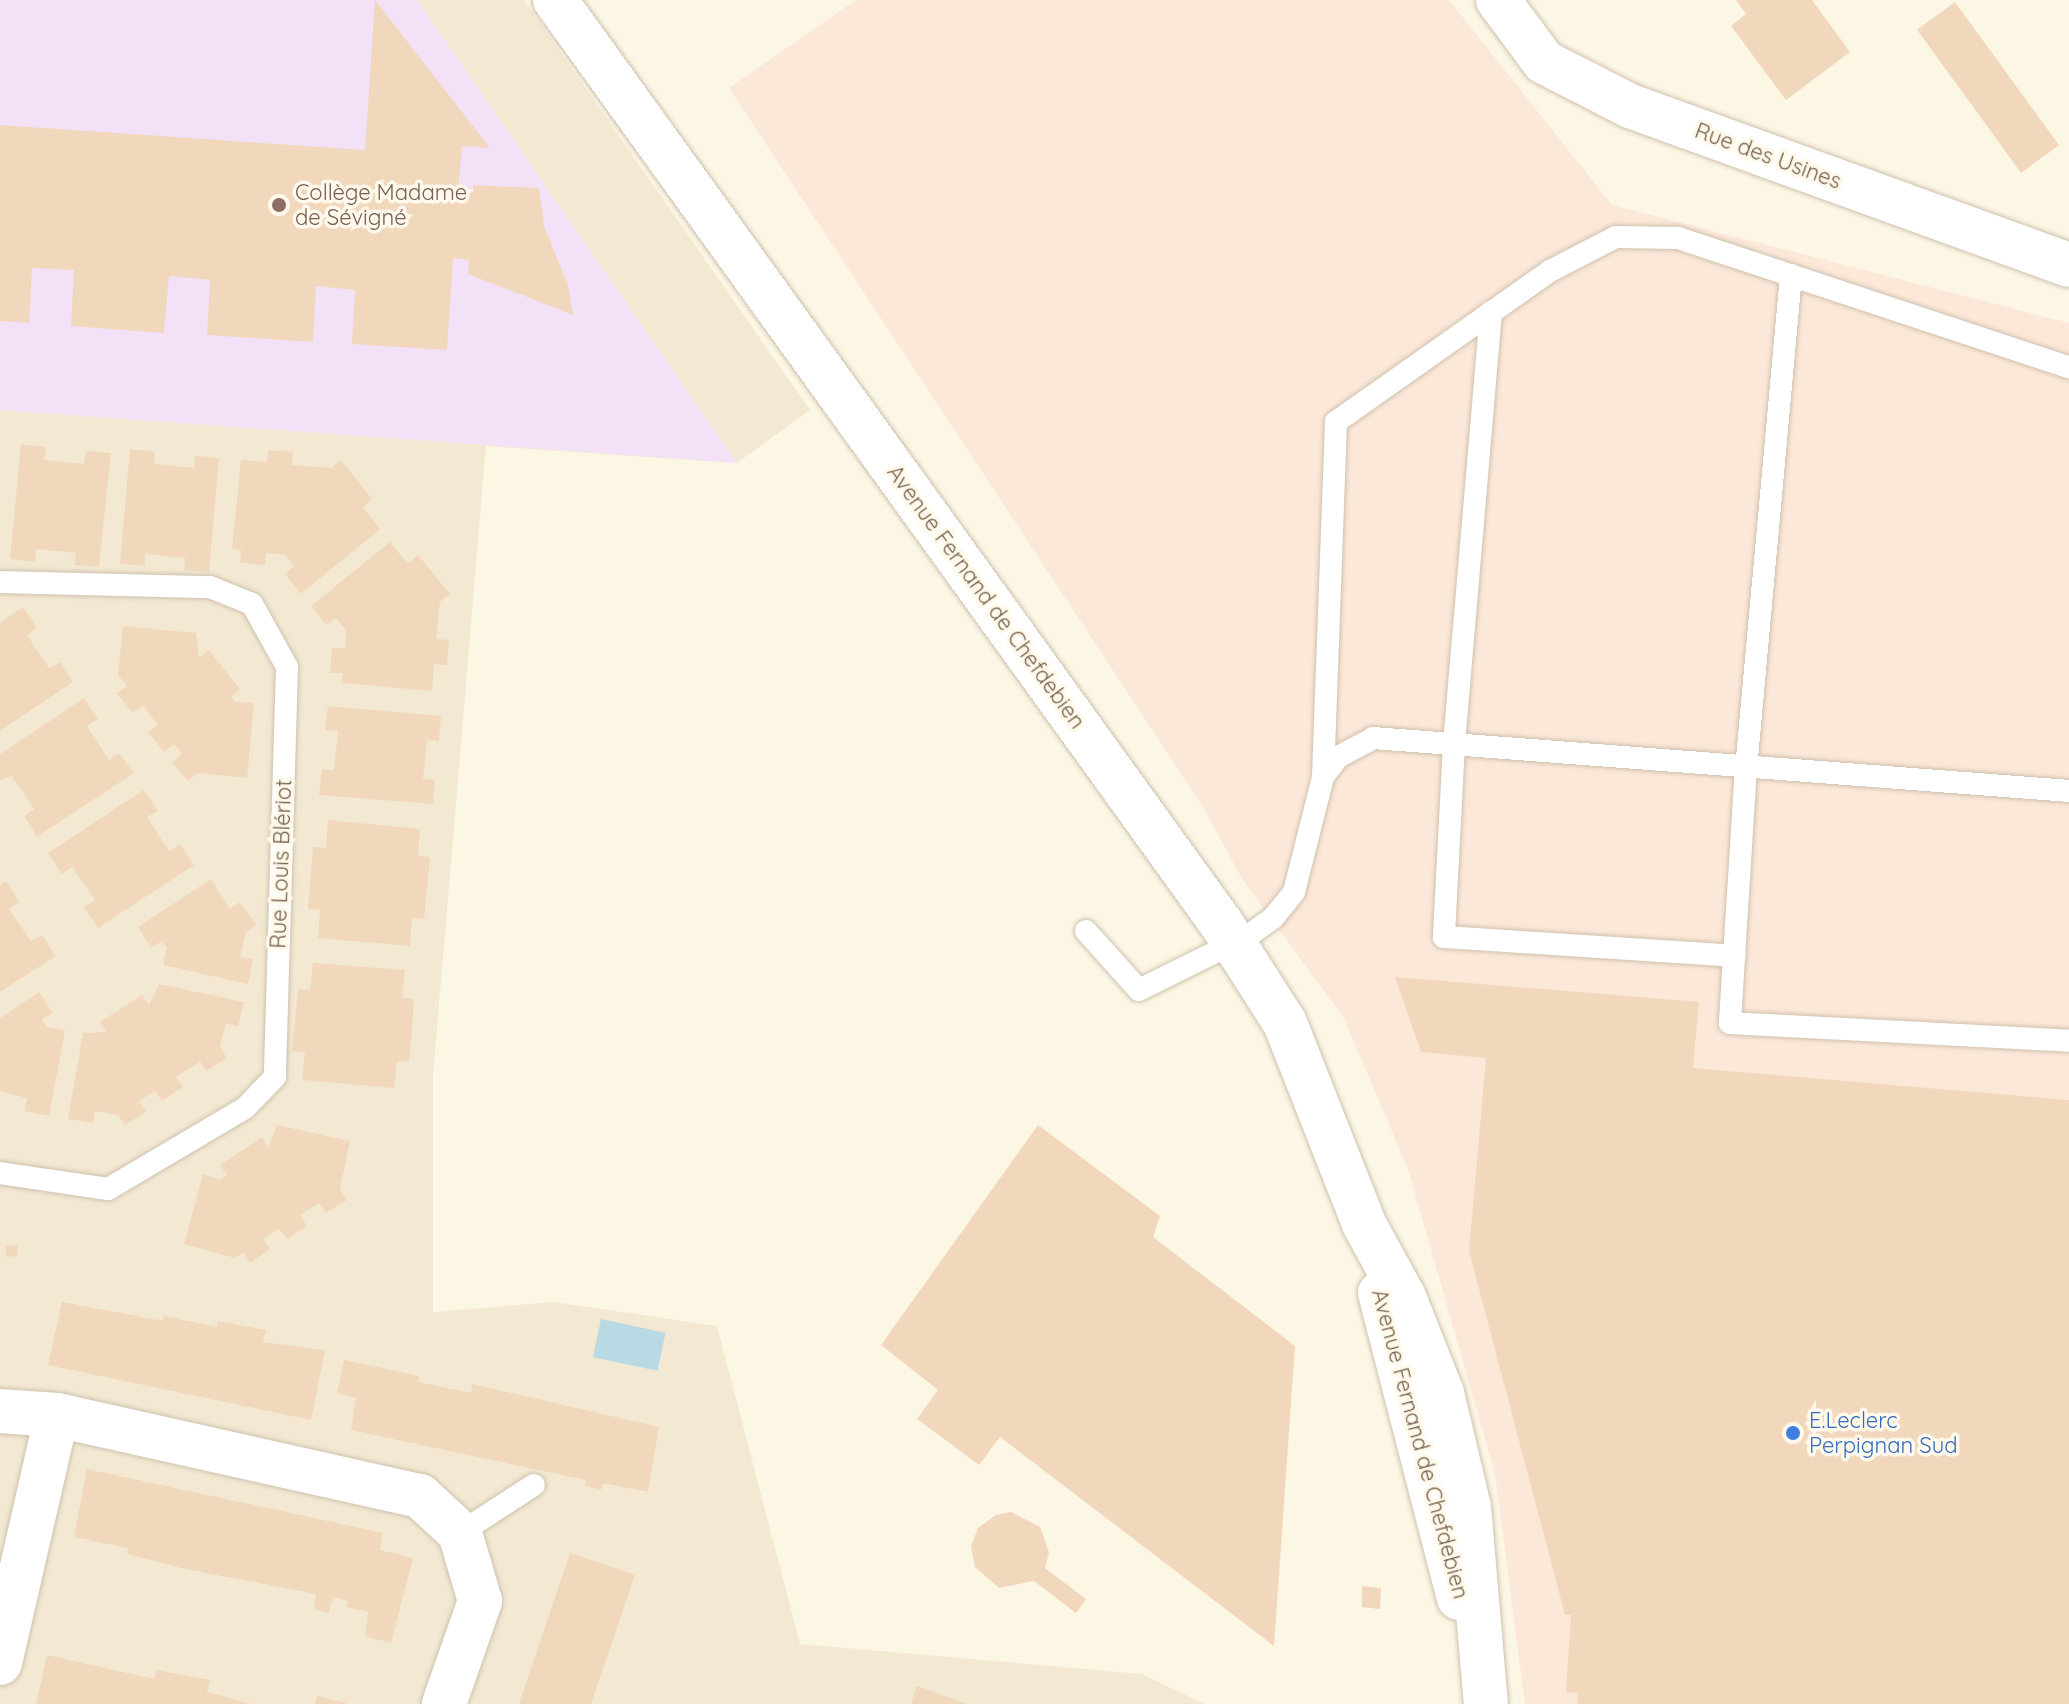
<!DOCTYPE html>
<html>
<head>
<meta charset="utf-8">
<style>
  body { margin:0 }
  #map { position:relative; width:2069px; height:1704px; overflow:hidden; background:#fcf6e5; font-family:Quicksand,sans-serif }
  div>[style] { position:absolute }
  .residential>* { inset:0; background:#f3e9d3 }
  .commercial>* { inset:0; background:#fce8d9 }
  .education>* { inset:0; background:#f3e1f8 }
  .water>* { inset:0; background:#b9d9e5; transform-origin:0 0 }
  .building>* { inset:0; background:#f1d8bd; transform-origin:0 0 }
  .roads { filter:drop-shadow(0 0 2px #cfc1ae) drop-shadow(0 0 2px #cfc1ae) }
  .lane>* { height:22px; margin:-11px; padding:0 11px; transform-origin:11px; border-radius:11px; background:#fff }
  .street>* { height:44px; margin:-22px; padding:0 22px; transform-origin:22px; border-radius:22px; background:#fff }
  .dots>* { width:22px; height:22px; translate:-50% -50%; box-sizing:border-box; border:4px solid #fff9eb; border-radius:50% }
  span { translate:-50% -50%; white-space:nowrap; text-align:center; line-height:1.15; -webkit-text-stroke:7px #fff9eb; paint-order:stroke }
  .street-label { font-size:22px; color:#745f4a }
  .education-label { font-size:22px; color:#785e54 }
  .left { translate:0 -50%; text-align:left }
  .shop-label { font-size:22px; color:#366cbe }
</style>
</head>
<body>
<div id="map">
  <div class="residential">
    <div style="clip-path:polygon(0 0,524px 0,810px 410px,737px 463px,486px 446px,433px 1076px,433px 1312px,554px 1302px,717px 1326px,800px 1644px,1142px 1674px,1204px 1704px,0 1704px)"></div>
  </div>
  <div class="commercial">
    <div style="clip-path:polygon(856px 0,1449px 0,1612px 205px,2069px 323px,2069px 1704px,1525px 1704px,1495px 1474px,1409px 1172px,1344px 1018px,1242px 879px,1205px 810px,729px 88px)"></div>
  </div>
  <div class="education">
    <div style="clip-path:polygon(0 0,417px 0,737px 463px,0 410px)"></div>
  </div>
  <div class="water">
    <div style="left:601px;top:1319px;width:66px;height:39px;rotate:12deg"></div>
  </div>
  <div class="building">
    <div style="clip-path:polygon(375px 0,490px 148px,462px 146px,458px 192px,473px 193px,473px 185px,539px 188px,544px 226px,568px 285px,573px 315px,468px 274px,469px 260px,453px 258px,447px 350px,352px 344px,355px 290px,316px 286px,313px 342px,207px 335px,210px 280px,169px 276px,164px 333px,71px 326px,74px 270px,32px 268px,29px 323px,0 321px,0 125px,365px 150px)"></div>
    <div style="clip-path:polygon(1736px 0,1812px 0,1850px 52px,1786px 100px,1731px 26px,1746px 14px)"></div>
    <div style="left:1955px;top:2px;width:177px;height:47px;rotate:54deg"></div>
    <div style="clip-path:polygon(21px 444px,46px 447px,44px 460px,84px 464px,86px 451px,111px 453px,99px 567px,75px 565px,76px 553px,36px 549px,35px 562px,10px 559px)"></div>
    <div style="clip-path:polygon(130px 449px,155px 452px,154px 464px,194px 468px,195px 456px,219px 458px,209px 572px,184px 570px,185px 558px,145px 554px,145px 566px,120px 564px)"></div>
    <div style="clip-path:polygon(268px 450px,293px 452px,292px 465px,331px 468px,341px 460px,372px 499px,363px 507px,380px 529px,301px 594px,285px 574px,294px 566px,285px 555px,266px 553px,265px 565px,240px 563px,241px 550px,232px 549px,241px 460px,267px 462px)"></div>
    <div style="clip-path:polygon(390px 542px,408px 564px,418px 555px,450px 594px,440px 602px,436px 639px,449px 640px,447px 665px,434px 664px,432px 691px,342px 683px,343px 673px,330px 673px,332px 648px,345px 648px,346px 630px,336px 618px,326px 625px,311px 606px)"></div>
    <div style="clip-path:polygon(23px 607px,37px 628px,27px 635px,49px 668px,60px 662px,73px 682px,0 731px,0 623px)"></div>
    <div style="clip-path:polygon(123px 626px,196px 633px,199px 658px,209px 650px,240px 689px,231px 697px,235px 702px,254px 703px,247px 778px,198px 773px,188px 781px,172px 762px,182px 754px,174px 744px,164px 752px,148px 732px,158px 725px,143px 706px,133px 713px,117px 693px,127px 686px,118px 675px)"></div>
    <div style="clip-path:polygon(84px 698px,98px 719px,87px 726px,109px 760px,119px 753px,134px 773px,37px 837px,24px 816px,34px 809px,12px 776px,0 780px,0 754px)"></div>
    <div style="clip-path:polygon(328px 706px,441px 716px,439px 741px,427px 740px,423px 779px,435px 780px,433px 804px,319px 795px,322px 769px,334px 770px,336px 751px,338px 731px,325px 730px)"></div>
    <div style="clip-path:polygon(144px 790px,158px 811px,147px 817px,169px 851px,180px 844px,194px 865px,98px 928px,84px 907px,95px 900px,72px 867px,62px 874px,48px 853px)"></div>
    <div style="clip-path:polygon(328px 820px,420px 829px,418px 856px,430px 857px,427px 889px,424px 919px,412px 918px,410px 946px,318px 938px,320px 910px,308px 909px,313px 847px,326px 848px)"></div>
    <div style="clip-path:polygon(211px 879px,230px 909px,240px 902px,256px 925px,246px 932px,240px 957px,253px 959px,248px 984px,163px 965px,167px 948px,162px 941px,151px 948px,138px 927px)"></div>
    <div style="clip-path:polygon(6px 881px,19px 902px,9px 909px,31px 941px,42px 935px,56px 956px,0 992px,0 885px)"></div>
    <div style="clip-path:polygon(313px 963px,405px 970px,402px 998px,414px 999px,412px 1031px,409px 1062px,397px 1061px,394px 1088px,302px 1080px,305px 1052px,292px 1051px,298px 989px,310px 990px)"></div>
    <div style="clip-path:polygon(1395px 977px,1699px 1002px,1693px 1068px,2069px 1100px,2069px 1704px,1577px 1704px,1578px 1693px,1566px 1692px,1571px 1615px,1565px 1615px,1469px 1251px,1486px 1058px,1421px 1052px)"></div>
    <div style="clip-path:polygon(159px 984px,244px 1002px,238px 1027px,226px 1023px,220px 1047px,227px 1058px,206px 1071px,200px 1061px,176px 1077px,183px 1087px,162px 1101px,155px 1091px,139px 1101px,146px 1112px,125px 1125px,118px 1115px,95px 1111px,93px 1123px,68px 1119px,83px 1033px,107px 1032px,100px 1022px,142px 995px,149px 1005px)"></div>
    <div style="clip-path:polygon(39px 992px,53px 1013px,42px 1019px,46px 1027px,65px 1030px,49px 1116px,24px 1111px,27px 1098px,0 1091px,0 1018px)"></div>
    <div style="clip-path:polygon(277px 1125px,350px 1141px,340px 1189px,347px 1200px,326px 1213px,319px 1203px,300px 1215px,307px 1226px,287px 1239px,279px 1229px,263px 1239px,270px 1249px,250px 1263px,243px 1252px,235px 1258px,184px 1244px,203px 1174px,220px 1180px,227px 1175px,220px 1165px,262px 1137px,268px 1148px)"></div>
    <div style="clip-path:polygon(1038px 1125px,1160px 1216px,1153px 1237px,1295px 1346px,1274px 1646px,1000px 1437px,979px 1465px,917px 1419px,938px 1390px,881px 1345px)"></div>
    <div style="clip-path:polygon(18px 1245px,17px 1256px,6px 1257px,6px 1246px)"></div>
    <div style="clip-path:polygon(62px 1302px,163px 1321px,164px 1316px,217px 1327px,218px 1321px,266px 1330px,263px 1342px,325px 1350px,311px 1420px,48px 1365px)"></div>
    <div style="clip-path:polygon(344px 1360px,419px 1376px,418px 1382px,471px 1393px,472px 1384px,659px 1427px,648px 1492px,603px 1483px,601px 1490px,585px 1486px,586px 1480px,351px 1430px,356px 1398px,337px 1393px)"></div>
    <div style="clip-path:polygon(87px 1469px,383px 1533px,380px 1550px,413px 1558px,391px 1643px,365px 1636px,368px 1612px,346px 1607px,348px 1601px,333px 1597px,329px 1613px,314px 1609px,316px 1594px,181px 1568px,127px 1554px,128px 1548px,74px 1537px)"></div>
    <div style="clip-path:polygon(1011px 1512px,1040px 1527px,1049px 1552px,1045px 1568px,1086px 1599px,1076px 1613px,1034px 1581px,999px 1588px,975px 1567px,971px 1546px,978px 1528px,996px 1515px)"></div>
    <div style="clip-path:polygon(570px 1553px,635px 1575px,591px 1704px,519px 1704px)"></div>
    <div style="clip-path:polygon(1362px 1586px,1381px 1588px,1380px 1609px,1362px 1607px)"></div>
    <div style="clip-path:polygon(47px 1655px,154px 1679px,156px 1670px,210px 1680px,207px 1692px,252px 1704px,36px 1704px)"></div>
    <div style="clip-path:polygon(917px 1686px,967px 1704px,911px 1704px)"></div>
    <div style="clip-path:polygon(317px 1696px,346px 1703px,346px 1704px,315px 1704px)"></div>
  </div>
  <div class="roads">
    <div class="lane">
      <div style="left:1791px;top:275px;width:494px;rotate:95.2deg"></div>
      <div style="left:1746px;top:767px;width:256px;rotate:93.6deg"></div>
      <div style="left:1730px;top:1023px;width:339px;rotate:3deg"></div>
      <div style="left:1491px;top:312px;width:434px;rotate:94.9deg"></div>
      <div style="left:1454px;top:744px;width:193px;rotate:93deg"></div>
      <div style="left:1444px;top:937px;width:291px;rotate:3.7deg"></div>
      <div style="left:0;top:582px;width:210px;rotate:1.4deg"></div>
      <div style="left:210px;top:587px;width:45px;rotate:22deg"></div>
      <div style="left:252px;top:604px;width:72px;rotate:60.9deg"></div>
      <div style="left:287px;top:667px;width:410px;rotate:91.7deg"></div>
      <div style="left:275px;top:1077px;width:43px;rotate:134.1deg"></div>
      <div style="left:245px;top:1108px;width:159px;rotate:149.4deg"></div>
      <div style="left:108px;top:1189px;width:109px;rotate:-171.6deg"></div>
      <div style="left:1323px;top:777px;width:355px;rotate:-87.9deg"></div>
      <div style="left:1336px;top:422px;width:262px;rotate:-35.2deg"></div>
      <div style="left:1550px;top:271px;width:74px;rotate:-27.3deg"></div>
      <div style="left:1616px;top:237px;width:62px;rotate:0.9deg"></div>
      <div style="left:1678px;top:238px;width:412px;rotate:18.3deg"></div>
      <div style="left:1086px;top:931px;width:79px;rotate:48.1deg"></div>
      <div style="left:1139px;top:990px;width:122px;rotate:-26.4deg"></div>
      <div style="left:1248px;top:936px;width:31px;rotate:-36deg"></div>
      <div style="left:1273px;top:918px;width:33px;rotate:-51deg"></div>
      <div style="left:1294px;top:892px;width:119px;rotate:-75.8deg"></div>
      <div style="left:1323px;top:777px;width:25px;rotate:-53deg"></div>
      <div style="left:1338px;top:757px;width:40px;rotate:-28deg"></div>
      <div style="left:1373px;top:738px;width:698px;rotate:4.35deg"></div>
      <div style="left:460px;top:1533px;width:88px;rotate:-33deg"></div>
    </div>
    <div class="street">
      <div style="left:555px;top:0;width:1138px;rotate:54.19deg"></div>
      <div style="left:1221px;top:923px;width:119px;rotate:57.4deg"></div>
      <div style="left:1285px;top:1023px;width:216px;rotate:68.5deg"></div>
      <div style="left:1364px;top:1224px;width:83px;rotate:61.3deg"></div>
      <div style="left:1404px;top:1297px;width:103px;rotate:68.4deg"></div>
      <div style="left:1442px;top:1393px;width:117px;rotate:76.7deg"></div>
      <div style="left:1469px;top:1507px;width:198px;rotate:85.1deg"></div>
      <div style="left:1498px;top:0;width:77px;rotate:53.4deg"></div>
      <div style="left:1544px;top:62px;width:97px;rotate:27.1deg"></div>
      <div style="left:1630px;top:106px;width:467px;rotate:19.9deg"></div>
      <div style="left:1380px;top:1293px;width:315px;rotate:75.5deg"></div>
      <div style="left:0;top:1411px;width:57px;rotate:4deg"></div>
      <div style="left:57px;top:1415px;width:372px;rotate:12.6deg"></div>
      <div style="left:420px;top:1496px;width:54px;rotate:42.8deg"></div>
      <div style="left:460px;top:1533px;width:71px;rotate:73.6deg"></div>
      <div style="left:480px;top:1601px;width:109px;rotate:109.3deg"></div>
      <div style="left:0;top:1663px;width:254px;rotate:-77.1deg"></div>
    </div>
  </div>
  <div class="dots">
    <div style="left:279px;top:205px;background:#8d6e63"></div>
    <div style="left:1793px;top:1433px;background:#3f7fe0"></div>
  </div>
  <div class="street-label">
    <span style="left:1768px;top:156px;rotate:20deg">Rue des Usines</span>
    <span style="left:986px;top:597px;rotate:54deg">Avenue Fernand de Chefdebien</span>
    <span style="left:281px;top:864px;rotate:-88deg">Rue Louis Blériot</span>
    <span style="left:1420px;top:1444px;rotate:75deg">Avenue Fernand de Chefdebien</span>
  </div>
  <div class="education-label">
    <span class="left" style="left:295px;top:205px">Collège Madame<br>de Sévigné</span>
  </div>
  <div class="shop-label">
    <span class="left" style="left:1809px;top:1433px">E.Leclerc<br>Perpignan Sud</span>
  </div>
</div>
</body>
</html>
